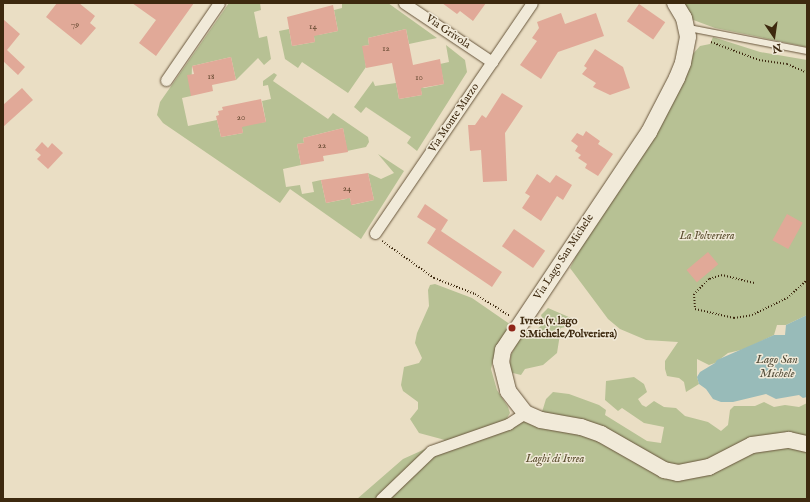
<!DOCTYPE html>
<html>
<head>
<meta charset="utf-8">
<style>
  body { margin:0 }
  #map { position:relative; width:810px; height:502px; overflow:hidden; background:#eadec4; font-family:"IM FELL English",serif }
  div>[style] { position:absolute }
  .green>* { inset:0; background:#b7c194 }
  .water>* { inset:0; background:#98bbb9 }
  .building>* { inset:0; background:#e1a998; transform-origin:0 0 }
  .path>* { height:2px; margin-top:-1px; transform-origin:0; background:repeating-linear-gradient(90deg,#3d290f 0 1px,transparent 0 3px) }
  .roads { filter:drop-shadow(0 0 1px #68563c) drop-shadow(0 0 1px #68563c) }
  .service>* { height:5.5px; margin:-2.75px; padding:0 2.75px; transform-origin:2.75px; border-radius:2.75px; background:#f1ead9 }
  .minor>* { height:11px; margin:-5.5px; padding:0 5.5px; transform-origin:5.5px; border-radius:5.5px; background:#f1ead9 }
  .secondary>* { height:16px; margin:-8px; padding:0 8px; transform-origin:8px; border-radius:8px; background:#f1ead9 }
  .dots>* { width:11px; height:11px; translate:-50% -50%; box-sizing:border-box; border:2px solid #f1ead9; border-radius:50% }
  span { translate:-50% -50%; white-space:nowrap; text-align:center; line-height:1.15; -webkit-text-stroke:3px #f1ead9; paint-order:stroke }
  .number-label { font-size:9px; color:#664931 }
  .number-label span { -webkit-text-stroke-width:0 }
  .street-label { font-size:11px; color:#3d290f }
  .park-label { font-size:11px; color:#5c4f30; font-style:italic }
  .poi-label { font-size:11px; color:#3d290f; font-weight:700 }
  .left { translate:0 -50%; text-align:left }
  .water-label { font-size:12px; color:#544e3a; font-style:italic }
  .frame { position:absolute; inset:0; border:4px solid #3d290f; pointer-events:none }
  .north { position:absolute; left:754px; top:16px; width:40px; height:40px; -webkit-text-stroke:3px #f1ead9; paint-order:stroke; rotate:167deg; font-size:11px; font-weight:700; line-height:16px; text-align:center; color:#3d290f }
  .north::after { content:''; display:block; margin:auto; width:14px; height:18px; background:#3d290f; clip-path:polygon(50% 0,100% 100%,50% 72%,0 100%) }
</style>
</head>
<body>
<div id="map">
  <div class="green">
    <div style="clip-path:polygon(229px 3px,260px 3px,261px 10px,254px 12px,259px 38px,267px 36px,271px 59px,264px 65px,258px 58px,236px 80px,231px 57px,192px 66px,191px 96px,182px 98px,188px 126px,217px 120px,221px 137px,243px 133px,241px 124px,266px 122px,262px 101px,271px 99px,268px 85px,263px 86px,263px 81px,274px 73px,277px 75px,273px 81px,328px 119px,333px 113px,368px 137px,369px 142px,366px 147px,347px 151px,343px 128px,303px 138px,304px 143px,297px 144px,301px 165px,283px 169px,286px 187px,300px 185px,302px 194px,314px 192px,312px 182px,321px 180px,326px 203px,346px 199px,349px 196px,352px 205px,374px 200px,368px 173px,381px 179px,394px 173px,378px 154px,404px 171px,361px 239px,290px 189px,280px 203px,163px 123px,157px 115px,160px 102px)"></div>
    <div style="clip-path:polygon(342px 3px,388px 3px,437px 38px,409px 44px,406px 29px,368px 38px,369px 45px,363px 46px,366px 67px,348px 93px,302px 62px,298px 68px,285px 59px,279px 31px,289px 29px,292px 46px,315px 42px,313px 32px,318px 35px,338px 31px,334px 10px,342px 8px)"></div>
    <div style="clip-path:polygon(680px 3px,807px 3px,807px 47px,715px 28px,688px 18px)"></div>
    <div style="clip-path:polygon(713px 37px,760px 52px,807px 60px,807px 315px,786px 325px,777px 325px,774px 335px,745px 349px,728px 353px,715px 363px,709px 365px,697px 359px,697px 377px,699px 384px,686px 392px,684px 382px,679px 378px,667px 376px,665px 369px,665px 361px,678px 342px,646px 340px,620px 329px,608px 319px,570px 268px,575px 258px,572px 251px,692px 55px,700px 46px,710px 44px)"></div>
    <div style="clip-path:polygon(446px 45px,465px 60px,467px 72px,417px 151px,407px 143px,411px 137px,366px 107px,361px 113px,354px 107px,373px 81px,375px 86px,396px 83px,399px 99px,422px 95px,420px 86px,424px 88px,444px 84px,440px 64px,449px 62px)"></div>
    <div style="clip-path:polygon(435px 284px,472px 298px,511px 325px,496px 348px,491px 369px,497px 390px,508px 407px,510px 413px,507px 418px,542px 412px,546px 399px,553px 392px,569px 394px,599px 405px,606px 410px,605px 415px,647px 441px,661px 443px,664px 427px,644px 423px,622px 408px,618px 411px,605px 400px,606px 381px,634px 377px,644px 384px,647px 392px,638px 399px,642px 405px,646px 407px,654px 401px,664px 407px,676px 408px,685px 416px,708px 422px,721px 431px,728px 425px,730px 410px,734px 406px,755px 406px,764px 402px,774px 407px,785px 405px,799px 407px,807px 403px,807px 436px,777px 434px,807px 439px,807px 499px,357px 499px,403px 459px,445px 440px,419px 433px,410px 419px,418px 409px,418px 402px,403px 391px,401px 385px,404px 367px,419px 363px,422px 358px,415px 343px,417px 333px,429px 306px,428px 290px,430px 285px)"></div>
    <div style="clip-path:polygon(548px 308px,571px 318px,573px 325px,561px 328px,557px 353px,543px 365px,525px 369px,521px 375px,509px 372px,511px 355px,521px 334px,535px 331px,544px 323px,541px 315px)"></div>
  </div>
  <div class="water">
    <div style="clip-path:polygon(807px 315px,807px 397px,803px 398px,799px 395px,776px 399px,766px 394px,733px 402px,721px 402px,713px 399px,706px 389px,699px 384px,697px 377px,700px 372px,715px 363px,717px 360px,774px 335px,785px 335px,786px 325px)"></div>
  </div>
  <div class="building">
    <div style="clip-path:polygon(57px 3px,79px 3px,95px 16px,90px 23px,96px 28px,81px 45px,46px 17px)"></div>
    <div style="clip-path:polygon(132px 3px,194px 3px,156px 56px,139px 43px,156px 20px)"></div>
    <div style="clip-path:polygon(442px 3px,486px 3px,473px 21px,460px 11px,457px 14px)"></div>
    <div style="left:639px;top:4px;width:32px;height:21px;rotate:35deg"></div>
    <div style="clip-path:polygon(333px 5px,338px 31px,314px 36px,315px 42px,292px 46px,287px 17px)"></div>
    <div style="clip-path:polygon(561px 13px,565px 24px,596px 13px,604px 36px,558px 52px,541px 79px,520px 65px,537px 41px,532px 38px,539px 28px,537px 22px)"></div>
    <div style="clip-path:polygon(3px 19px,20px 34px,7px 50px,25px 67px,18px 75px,3px 61px)"></div>
    <div style="clip-path:polygon(406px 29px,413px 65px,440px 59px,444px 84px,421px 88px,422px 95px,399px 99px,392px 63px,366px 68px,362px 46px,369px 45px,368px 38px)"></div>
    <div style="clip-path:polygon(595px 49px,623px 67px,630px 88px,610px 95px,593px 87px,596px 83px,582px 74px,587px 68px,584px 66px)"></div>
    <div style="clip-path:polygon(231px 57px,236px 80px,212px 85px,213px 91px,191px 96px,187px 75px,194px 74px,192px 66px)"></div>
    <div style="clip-path:polygon(22px 88px,33px 100px,3px 127px,3px 105px)"></div>
    <div style="clip-path:polygon(502px 93px,523px 106px,505px 133px,507px 181px,483px 182px,481px 150px,470px 151px,468px 125px,475px 125px,482px 115px,486px 118px)"></div>
    <div style="clip-path:polygon(261px 99px,266px 122px,242px 127px,243px 133px,221px 137px,216px 116px,219px 115px,218px 111px,223px 110px,222px 107px)"></div>
    <div style="clip-path:polygon(343px 128px,348px 152px,323px 156px,324px 161px,301px 165px,297px 144px,304px 143px,303px 138px)"></div>
    <div style="clip-path:polygon(586px 131px,600px 141px,598px 144px,613px 154px,598px 176px,585px 168px,587px 164px,578px 158px,581px 155px,575px 151px,578px 146px,571px 141px,577px 133px,583px 136px)"></div>
    <div style="clip-path:polygon(42px 142px,48px 148px,52px 143px,63px 153px,48px 169px,37px 159px,41px 155px,35px 150px)"></div>
    <div style="clip-path:polygon(368px 173px,374px 200px,351px 205px,350px 198px,326px 203px,321px 180px)"></div>
    <div style="clip-path:polygon(537px 174px,550px 183px,556px 175px,572px 185px,563px 200px,557px 196px,541px 221px,522px 208px,530px 196px,525px 193px)"></div>
    <div style="clip-path:polygon(425px 204px,448px 220px,441px 231px,502px 272px,492px 287px,427px 243px,436px 229px,417px 217px)"></div>
    <div style="left:787px;top:214px;width:18px;height:30px;rotate:29deg"></div>
    <div style="left:514px;top:229px;width:38px;height:21px;rotate:35deg"></div>
    <div style="left:708px;top:252px;width:16px;height:28px;rotate:50deg"></div>
  </div>
  <div class="path">
    <div style="left:711px;top:42px;width:51px;rotate:20.6deg"></div>
    <div style="left:759px;top:60px;width:28px;rotate:8deg"></div>
    <div style="left:787px;top:64px;width:22px;rotate:24deg"></div>
    <div style="left:382px;top:241px;width:64px;rotate:35.4deg"></div>
    <div style="left:434px;top:278px;width:44px;rotate:21.3deg"></div>
    <div style="left:475px;top:294px;width:41px;rotate:32.2deg"></div>
    <div style="left:754px;top:283px;width:33px;rotate:-166deg"></div>
    <div style="left:722px;top:275px;width:14px;rotate:163deg"></div>
    <div style="left:709px;top:279px;width:21px;rotate:135deg"></div>
    <div style="left:694px;top:294px;width:15px;rotate:86deg"></div>
    <div style="left:695px;top:309px;width:40px;rotate:13deg"></div>
    <div style="left:734px;top:318px;width:18px;rotate:-9deg"></div>
    <div style="left:752px;top:315px;width:39px;rotate:-26deg"></div>
    <div style="left:787px;top:298px;width:27px;rotate:-42deg"></div>
  </div>
  <div class="roads">
    <div class="service">
      <div style="left:689px;top:28px;width:120px;rotate:11deg"></div>
    </div>
    <div class="minor">
      <div style="left:404px;top:3px;width:106px;rotate:33.8deg"></div>
      <div style="left:166px;top:80px;width:93px;rotate:-55.5deg"></div>
      <div style="left:375px;top:233px;width:278px;rotate:-55.7deg"></div>
      <div style="left:381px;top:499px;width:69px;rotate:-43.8deg"></div>
      <div style="left:431px;top:451px;width:82px;rotate:-19.3deg"></div>
      <div style="left:508px;top:424px;width:20px;rotate:-33deg"></div>
    </div>
    <div class="secondary">
      <div style="left:675px;top:3px;width:17px;rotate:59deg"></div>
      <div style="left:684px;top:18px;width:19px;rotate:78deg"></div>
      <div style="left:688px;top:37px;width:26px;rotate:101deg"></div>
      <div style="left:683px;top:63px;width:16px;rotate:112deg"></div>
      <div style="left:677px;top:78px;width:61px;rotate:117.4deg"></div>
      <div style="left:649px;top:132px;width:262px;rotate:123.8deg"></div>
      <div style="left:503px;top:350px;width:12px;rotate:99deg"></div>
      <div style="left:501px;top:362px;width:30px;rotate:76deg"></div>
      <div style="left:508px;top:391px;width:28px;rotate:52deg"></div>
      <div style="left:525px;top:413px;width:17px;rotate:24deg"></div>
      <div style="left:541px;top:420px;width:41px;rotate:9.9deg"></div>
      <div style="left:581px;top:427px;width:21px;rotate:19deg"></div>
      <div style="left:601px;top:434px;width:73px;rotate:29.7deg"></div>
      <div style="left:664px;top:470px;width:14px;rotate:12deg"></div>
      <div style="left:678px;top:473px;width:32px;rotate:-11deg"></div>
      <div style="left:709px;top:467px;width:48px;rotate:-27.1deg"></div>
      <div style="left:752px;top:445px;width:37px;rotate:-8deg"></div>
      <div style="left:789px;top:440px;width:18px;rotate:13deg"></div>
    </div>
  </div>
  <div class="dots">
    <div style="left:512px;top:328px;background:#8f2418"></div>
  </div>
  <div class="number-label">
    <span style="left:75px;top:25px">79</span>
    <span style="left:313px;top:27px">14</span>
    <span style="left:386px;top:49px">12</span>
    <span style="left:211px;top:77px">18</span>
    <span style="left:419px;top:78px">10</span>
    <span style="left:241px;top:118px">20</span>
    <span style="left:322px;top:146px">22</span>
    <span style="left:347px;top:189px">24</span>
  </div>
  <div class="street-label">
    <span style="left:448px;top:32px;rotate:34deg">Via Grivola</span>
    <span style="left:454px;top:118px;rotate:-56deg">Via Monte Marzo</span>
    <span style="left:564px;top:257px;rotate:-57deg">Via Lago San Michele</span>
  </div>
  <div class="park-label">
    <span style="left:707px;top:236px">La Polveriera</span>
    <span style="left:555px;top:459px">Laghi di Ivrea</span>
  </div>
  <div class="poi-label">
    <span class="left" style="left:520px;top:328px">Ivrea (v. lago<br>S.Michele/Polveriera)</span>
  </div>
  <div class="water-label">
    <span style="left:777px;top:367px">Lago San<br>Michele</span>
  </div>
  <div class="frame"></div>
  <div class="north">N</div>
</div>
</body>
</html>
